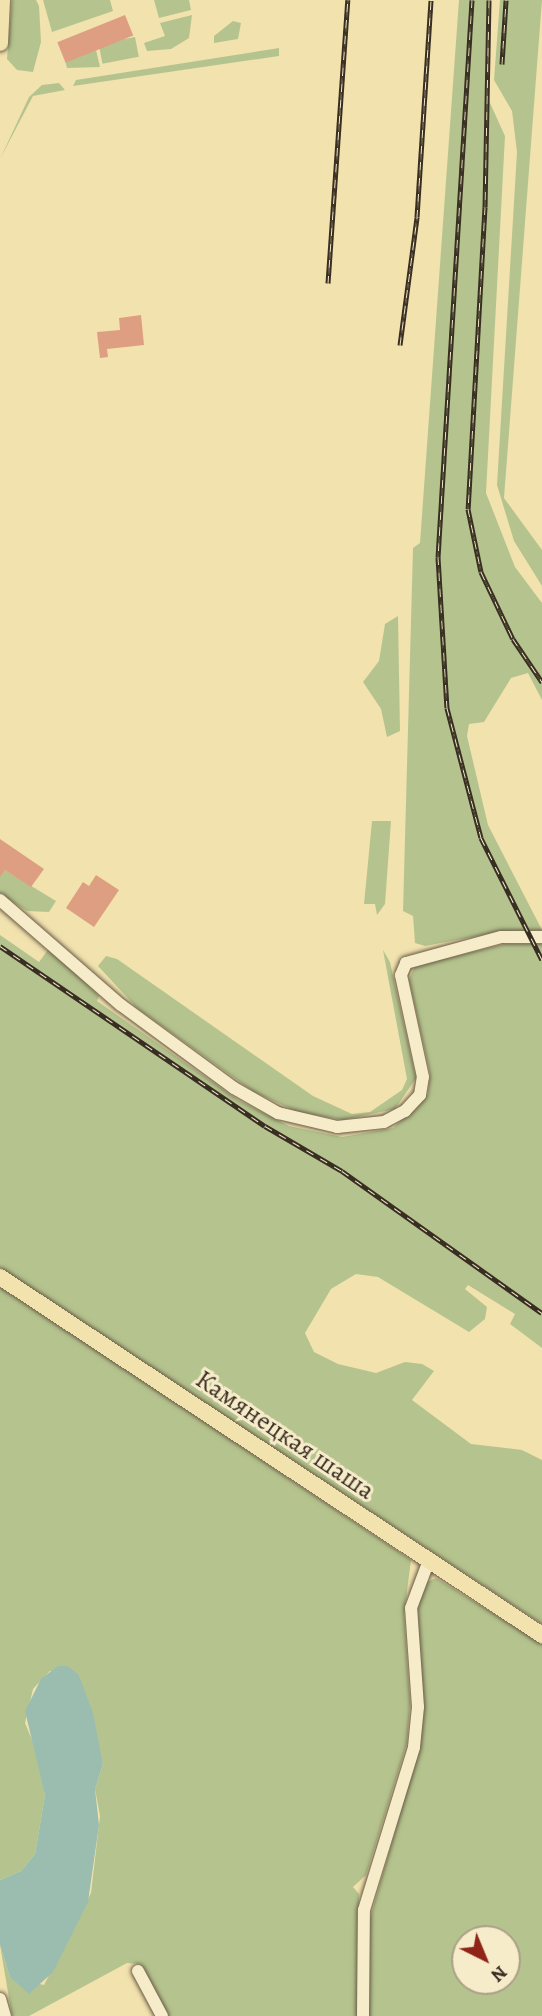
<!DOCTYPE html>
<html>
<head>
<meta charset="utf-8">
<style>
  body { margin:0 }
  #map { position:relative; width:542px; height:2016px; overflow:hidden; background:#f2e2ae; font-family:Alegreya,serif }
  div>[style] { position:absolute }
  .green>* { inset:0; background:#b5c48e; transform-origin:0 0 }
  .water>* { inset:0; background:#9bbdaf }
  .building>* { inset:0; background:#de9e81; transform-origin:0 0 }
  .roads { filter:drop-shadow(0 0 2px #675b45) drop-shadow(0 0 2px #675b45) }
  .minor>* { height:12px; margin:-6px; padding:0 6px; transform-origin:6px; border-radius:6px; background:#f7ecca }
  .major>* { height:16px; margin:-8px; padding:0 8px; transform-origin:8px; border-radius:8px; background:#f2e2ae }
  .rail>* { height:5px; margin-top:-2.5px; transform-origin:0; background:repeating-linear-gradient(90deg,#f7ecca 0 8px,#392e22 0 16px); box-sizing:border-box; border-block:2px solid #392e22 }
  span { translate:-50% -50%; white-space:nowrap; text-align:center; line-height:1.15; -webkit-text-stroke:6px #f7ecca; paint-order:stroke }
  .street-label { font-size:26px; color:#392e22 }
  .north { position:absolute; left:451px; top:1925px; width:70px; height:70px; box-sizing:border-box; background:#f7ecca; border:2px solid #aba087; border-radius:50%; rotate:137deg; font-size:19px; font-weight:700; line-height:28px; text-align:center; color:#392e22 }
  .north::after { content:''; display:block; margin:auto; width:24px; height:32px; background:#8f2418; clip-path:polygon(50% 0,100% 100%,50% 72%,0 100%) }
</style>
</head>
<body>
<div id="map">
  <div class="green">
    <div style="clip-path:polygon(12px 0,36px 0,39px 6px,41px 42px,33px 72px,17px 70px,7px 59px)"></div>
    <div style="clip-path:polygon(43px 0,110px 0,113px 11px,52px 32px)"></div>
    <div style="clip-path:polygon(154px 0,189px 0,191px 10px,159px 18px)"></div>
    <div style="clip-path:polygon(459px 0,489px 0,485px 92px,505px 136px,486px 493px,515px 567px,542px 603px,542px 700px,528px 673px,511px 678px,484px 722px,469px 724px,467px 736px,488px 825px,542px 930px,504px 931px,425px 946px,415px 943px,413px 916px,403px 911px,413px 548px,420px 543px)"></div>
    <div style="clip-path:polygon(500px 0,542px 0,504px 498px,542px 550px,542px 586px,514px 541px,497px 485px,517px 152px,512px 111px,494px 80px)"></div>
    <div style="clip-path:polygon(192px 15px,189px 38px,171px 49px,147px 51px,144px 43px,165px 36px,160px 23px)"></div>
    <div style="clip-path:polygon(233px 21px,241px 23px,238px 39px,214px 43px,214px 36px)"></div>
    <div style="left:135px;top:37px;width:20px;height:37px;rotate:79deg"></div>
    <div style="clip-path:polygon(279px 48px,279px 56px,73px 86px,76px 80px)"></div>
    <div style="clip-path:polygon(96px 50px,100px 67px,67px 68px,65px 60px)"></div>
    <div style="clip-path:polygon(42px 85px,59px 83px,65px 90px,33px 96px,0 159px,29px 97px)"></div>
    <div style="clip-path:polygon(398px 616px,400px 731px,387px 737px,381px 709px,363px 682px,379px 661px,385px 624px)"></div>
    <div style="clip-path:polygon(372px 821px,391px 821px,385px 904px,377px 915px,375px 904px,364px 904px)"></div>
    <div style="clip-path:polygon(5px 870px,56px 901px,49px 912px,27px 911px,0 894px,0 872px)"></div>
    <div style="clip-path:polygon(0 935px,39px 962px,50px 947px,99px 996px,97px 1001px,238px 1100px,289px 1126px,342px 1137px,393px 1128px,428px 1094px,430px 1073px,409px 980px,415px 966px,505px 944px,542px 944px,542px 1348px,510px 1324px,515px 1314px,468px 1285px,465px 1289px,487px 1307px,485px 1319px,469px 1332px,378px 1277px,356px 1274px,331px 1289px,305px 1333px,314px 1352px,338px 1364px,376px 1373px,405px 1362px,422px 1364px,434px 1371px,412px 1400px,471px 1444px,522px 1450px,542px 1460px,542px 1624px,0 1268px)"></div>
    <div style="clip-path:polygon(383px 950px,390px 962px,416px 1078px,395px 1109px,343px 1120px,298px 1112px,254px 1092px,137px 1008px,98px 966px,106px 956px,117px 959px,313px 1096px,352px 1114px,370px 1112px,402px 1090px,407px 1079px)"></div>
    <div style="clip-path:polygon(0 1285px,411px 1560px,404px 1615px,410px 1703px,407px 1743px,366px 1875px,353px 1887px,359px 1894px,357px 2016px,168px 2016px,140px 1964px,127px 1963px,29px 2016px,12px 2016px,0 1945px,10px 1977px,44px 1985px,91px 1893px,100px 1816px,95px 1789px,103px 1764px,79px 1675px,50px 1671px,33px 1689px,25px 1723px,40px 1759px,45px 1795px,35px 1854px,21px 1871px,0 1880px)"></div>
    <div style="clip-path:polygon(evenodd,436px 1578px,542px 1644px,542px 2016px,369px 2016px,368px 1926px,420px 1744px,418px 1605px,425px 1583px,436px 1578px,465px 1939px,507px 1939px,507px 1981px,465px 1981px,465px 1939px)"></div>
  </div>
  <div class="water">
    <div style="clip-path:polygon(58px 1666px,68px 1666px,79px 1675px,93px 1713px,103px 1764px,95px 1789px,99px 1825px,88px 1902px,53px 1972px,29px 1994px,10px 1977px,0 1945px,0 1880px,21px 1871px,35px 1854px,45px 1795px,25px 1711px,41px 1679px)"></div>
  </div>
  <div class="building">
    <div style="left:125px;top:15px;width:22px;height:73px;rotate:68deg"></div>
    <div style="clip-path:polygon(141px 315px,144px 345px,107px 349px,108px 357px,100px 358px,97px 332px,120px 330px,119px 318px)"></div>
    <div style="clip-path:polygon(0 839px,44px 869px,31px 887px,5px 870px,0 877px)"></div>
    <div style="clip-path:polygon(96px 875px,119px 890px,94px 927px,66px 908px,83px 882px,89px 886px)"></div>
  </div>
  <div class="roads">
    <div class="minor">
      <div style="left:0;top:900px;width:160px;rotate:41deg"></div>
      <div style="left:121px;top:1005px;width:140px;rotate:36.3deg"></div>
      <div style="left:234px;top:1088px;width:51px;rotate:29.6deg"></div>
      <div style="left:278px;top:1113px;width:61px;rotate:13.3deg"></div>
      <div style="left:337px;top:1127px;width:47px;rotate:-6.1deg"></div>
      <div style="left:384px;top:1122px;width:24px;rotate:-28deg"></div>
      <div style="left:405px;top:1111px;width:22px;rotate:-47deg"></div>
      <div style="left:420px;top:1095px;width:18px;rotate:-81deg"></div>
      <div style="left:423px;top:1077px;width:104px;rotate:-102.2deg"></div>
      <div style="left:401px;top:975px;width:13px;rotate:-67deg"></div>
      <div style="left:406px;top:963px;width:98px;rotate:-15.3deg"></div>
      <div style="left:501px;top:937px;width:41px"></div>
      <div style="left:138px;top:1971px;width:51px;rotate:61.9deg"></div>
      <div style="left:0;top:1999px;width:18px;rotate:74deg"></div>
      <div style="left:363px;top:2016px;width:106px;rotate:-89.5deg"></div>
      <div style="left:364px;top:1910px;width:170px;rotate:-72.9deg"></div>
      <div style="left:414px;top:1747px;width:40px;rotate:-84.3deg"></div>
      <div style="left:418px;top:1707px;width:99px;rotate:-94deg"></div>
      <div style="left:411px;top:1608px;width:51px;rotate:-69.4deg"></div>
    </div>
    <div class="major">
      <div style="left:0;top:43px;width:43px;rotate:-87.3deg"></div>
      <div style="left:0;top:1277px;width:650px;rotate:33.45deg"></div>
    </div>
  </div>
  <div class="rail">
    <div style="left:472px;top:0;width:558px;rotate:93.49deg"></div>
    <div style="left:438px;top:557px;width:151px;rotate:86.6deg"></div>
    <div style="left:447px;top:708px;width:134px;rotate:75.3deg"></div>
    <div style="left:481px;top:838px;width:136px;rotate:63.4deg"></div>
    <div style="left:489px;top:0;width:207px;rotate:91.1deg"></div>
    <div style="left:485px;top:207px;width:302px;rotate:93.2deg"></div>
    <div style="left:468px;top:509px;width:64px;rotate:78.3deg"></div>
    <div style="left:481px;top:572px;width:74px;rotate:64.5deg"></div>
    <div style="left:513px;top:639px;width:52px;rotate:56deg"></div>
    <div style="left:502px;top:64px;width:64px;rotate:-86.4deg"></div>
    <div style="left:328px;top:283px;width:284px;rotate:-86deg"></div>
    <div style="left:400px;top:345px;width:129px;rotate:-82.4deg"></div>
    <div style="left:417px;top:217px;width:217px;rotate:-86.3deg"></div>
    <div style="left:0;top:946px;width:320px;rotate:34.2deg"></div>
    <div style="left:265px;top:1126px;width:89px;rotate:30.3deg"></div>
    <div style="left:342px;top:1171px;width:245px;rotate:35.4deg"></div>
  </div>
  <div class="street-label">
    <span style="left:285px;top:1435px;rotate:34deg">Камянецкая шаша</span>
  </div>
  <div class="north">N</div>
</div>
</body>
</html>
